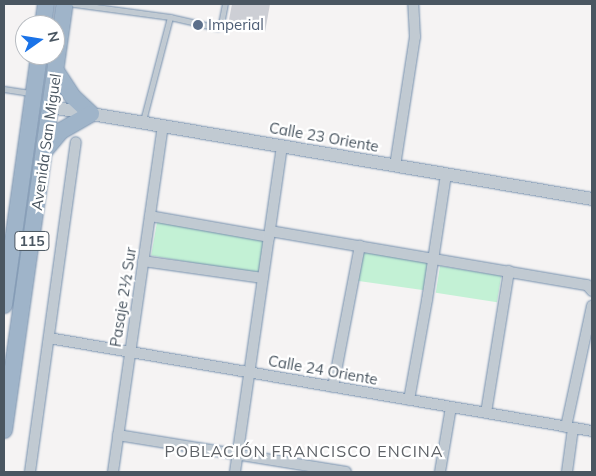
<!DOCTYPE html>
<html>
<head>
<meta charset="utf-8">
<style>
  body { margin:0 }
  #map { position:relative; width:596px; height:476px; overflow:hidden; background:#f5f3f3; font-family:Mulish,sans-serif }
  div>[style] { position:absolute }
  .green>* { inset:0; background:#c3f1d5; transform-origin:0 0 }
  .building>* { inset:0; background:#cdcfd5 }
  .roads { filter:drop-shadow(0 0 1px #7690ad) drop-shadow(0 0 1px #7690ad) }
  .service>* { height:5px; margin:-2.5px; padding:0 2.5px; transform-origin:2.5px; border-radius:2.5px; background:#c1cad2 }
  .minor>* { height:10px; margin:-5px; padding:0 5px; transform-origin:5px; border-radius:5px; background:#c1cad2 }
  .tertiary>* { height:12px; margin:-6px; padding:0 6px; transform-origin:6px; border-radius:6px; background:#c1cad2 }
  .trunk>* { height:16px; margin:-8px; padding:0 8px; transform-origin:8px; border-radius:8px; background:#9fb4c9 }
  .dots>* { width:14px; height:14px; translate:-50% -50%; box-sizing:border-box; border:2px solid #fff; border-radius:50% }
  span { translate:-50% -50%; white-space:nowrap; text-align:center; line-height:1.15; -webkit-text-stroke:4.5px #fff; paint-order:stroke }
  .shield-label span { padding:1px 4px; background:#fff; border:1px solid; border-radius:4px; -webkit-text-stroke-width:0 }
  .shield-label { font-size:14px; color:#4a5661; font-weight:700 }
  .service-label { font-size:15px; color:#4e5e75 }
  .left { translate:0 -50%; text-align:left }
  .street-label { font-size:15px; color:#4a5661 }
  .neighbourhood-label { font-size:16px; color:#5f6368; letter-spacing:1px }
  .frame { position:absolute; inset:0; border:5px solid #4a5661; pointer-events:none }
  .north { position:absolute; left:15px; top:15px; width:50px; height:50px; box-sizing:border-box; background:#fff; border:1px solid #b7bbc0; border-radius:50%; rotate:77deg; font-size:14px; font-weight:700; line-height:20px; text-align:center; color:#4a5661 }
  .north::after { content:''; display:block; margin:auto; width:18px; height:22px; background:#1a73e8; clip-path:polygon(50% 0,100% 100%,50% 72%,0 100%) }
</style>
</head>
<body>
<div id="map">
  <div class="green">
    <div style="left:157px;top:222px;width:109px;height:34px;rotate:10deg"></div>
    <div style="left:361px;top:252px;width:68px;height:29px;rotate:8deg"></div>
    <div style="left:440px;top:266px;width:62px;height:27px;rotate:9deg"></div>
  </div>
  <div class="building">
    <div style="clip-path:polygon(232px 4px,270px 4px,265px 32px,228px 25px)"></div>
  </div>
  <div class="roads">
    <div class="service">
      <div style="left:74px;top:4px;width:97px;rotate:7.7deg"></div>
      <div style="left:170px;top:17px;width:107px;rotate:104.6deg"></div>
      <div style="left:170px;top:17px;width:49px;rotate:12.9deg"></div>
      <div style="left:218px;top:28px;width:5px;rotate:-53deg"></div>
      <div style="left:221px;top:24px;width:20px;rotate:-79deg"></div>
      <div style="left:4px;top:89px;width:26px;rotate:9deg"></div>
    </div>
    <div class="minor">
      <div style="left:395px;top:166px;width:131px;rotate:-81.2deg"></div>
      <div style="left:415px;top:37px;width:33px;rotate:-93deg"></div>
      <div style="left:150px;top:216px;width:121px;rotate:10deg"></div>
      <div style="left:270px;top:231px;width:322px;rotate:9.7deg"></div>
      <div style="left:587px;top:285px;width:8px;rotate:50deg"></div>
      <div style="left:143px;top:261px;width:121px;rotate:8.1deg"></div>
      <div style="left:49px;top:338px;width:551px;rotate:9.72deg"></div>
      <div style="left:333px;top:387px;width:144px;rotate:-79.2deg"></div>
      <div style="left:409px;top:400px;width:102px;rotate:-79.8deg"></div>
      <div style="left:427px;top:300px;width:127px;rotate:-81.4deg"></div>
      <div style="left:486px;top:413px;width:144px;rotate:-80.8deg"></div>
      <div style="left:566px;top:427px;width:124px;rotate:-77.9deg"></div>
      <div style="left:118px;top:435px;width:231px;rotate:9.2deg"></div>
      <div style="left:30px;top:472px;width:333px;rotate:-82.1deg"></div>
      <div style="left:113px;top:472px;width:350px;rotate:-81.8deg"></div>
      <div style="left:235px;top:472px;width:329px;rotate:-81.8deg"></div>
      <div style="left:440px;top:472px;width:66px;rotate:-80.4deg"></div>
      <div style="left:567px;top:472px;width:44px;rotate:-82.2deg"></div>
    </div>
    <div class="tertiary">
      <div style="left:51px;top:107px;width:549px;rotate:9.65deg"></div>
    </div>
    <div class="trunk">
      <div style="left:43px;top:25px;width:21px;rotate:-82deg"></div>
      <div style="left:56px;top:71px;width:30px;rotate:57deg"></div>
      <div style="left:72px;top:96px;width:26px;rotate:43deg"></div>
      <div style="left:45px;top:150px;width:25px;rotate:-50deg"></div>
      <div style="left:61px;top:131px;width:34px;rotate:-30deg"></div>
      <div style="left:4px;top:305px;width:252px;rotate:-82deg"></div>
      <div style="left:4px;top:430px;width:430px;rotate:-81.9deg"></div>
    </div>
  </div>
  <div class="dots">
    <div style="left:198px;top:25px;background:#5c6f8a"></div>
  </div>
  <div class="shield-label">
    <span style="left:32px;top:241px">115</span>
  </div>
  <div class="service-label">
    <span class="left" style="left:208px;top:25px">Imperial</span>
  </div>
  <div class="street-label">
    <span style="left:324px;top:137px;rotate:10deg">Calle 23 Oriente</span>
    <span style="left:46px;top:142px;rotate:-82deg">Avenida San Miguel</span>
    <span style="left:123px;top:297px;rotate:-81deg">Pasaje 2½ Sur</span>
    <span style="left:323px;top:370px;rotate:10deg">Calle 24 Oriente</span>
  </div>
  <div class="neighbourhood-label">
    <span style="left:304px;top:451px">POBLACIÓN FRANCISCO ENCINA</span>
  </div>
  <div class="frame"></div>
  <div class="north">N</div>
</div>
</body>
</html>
